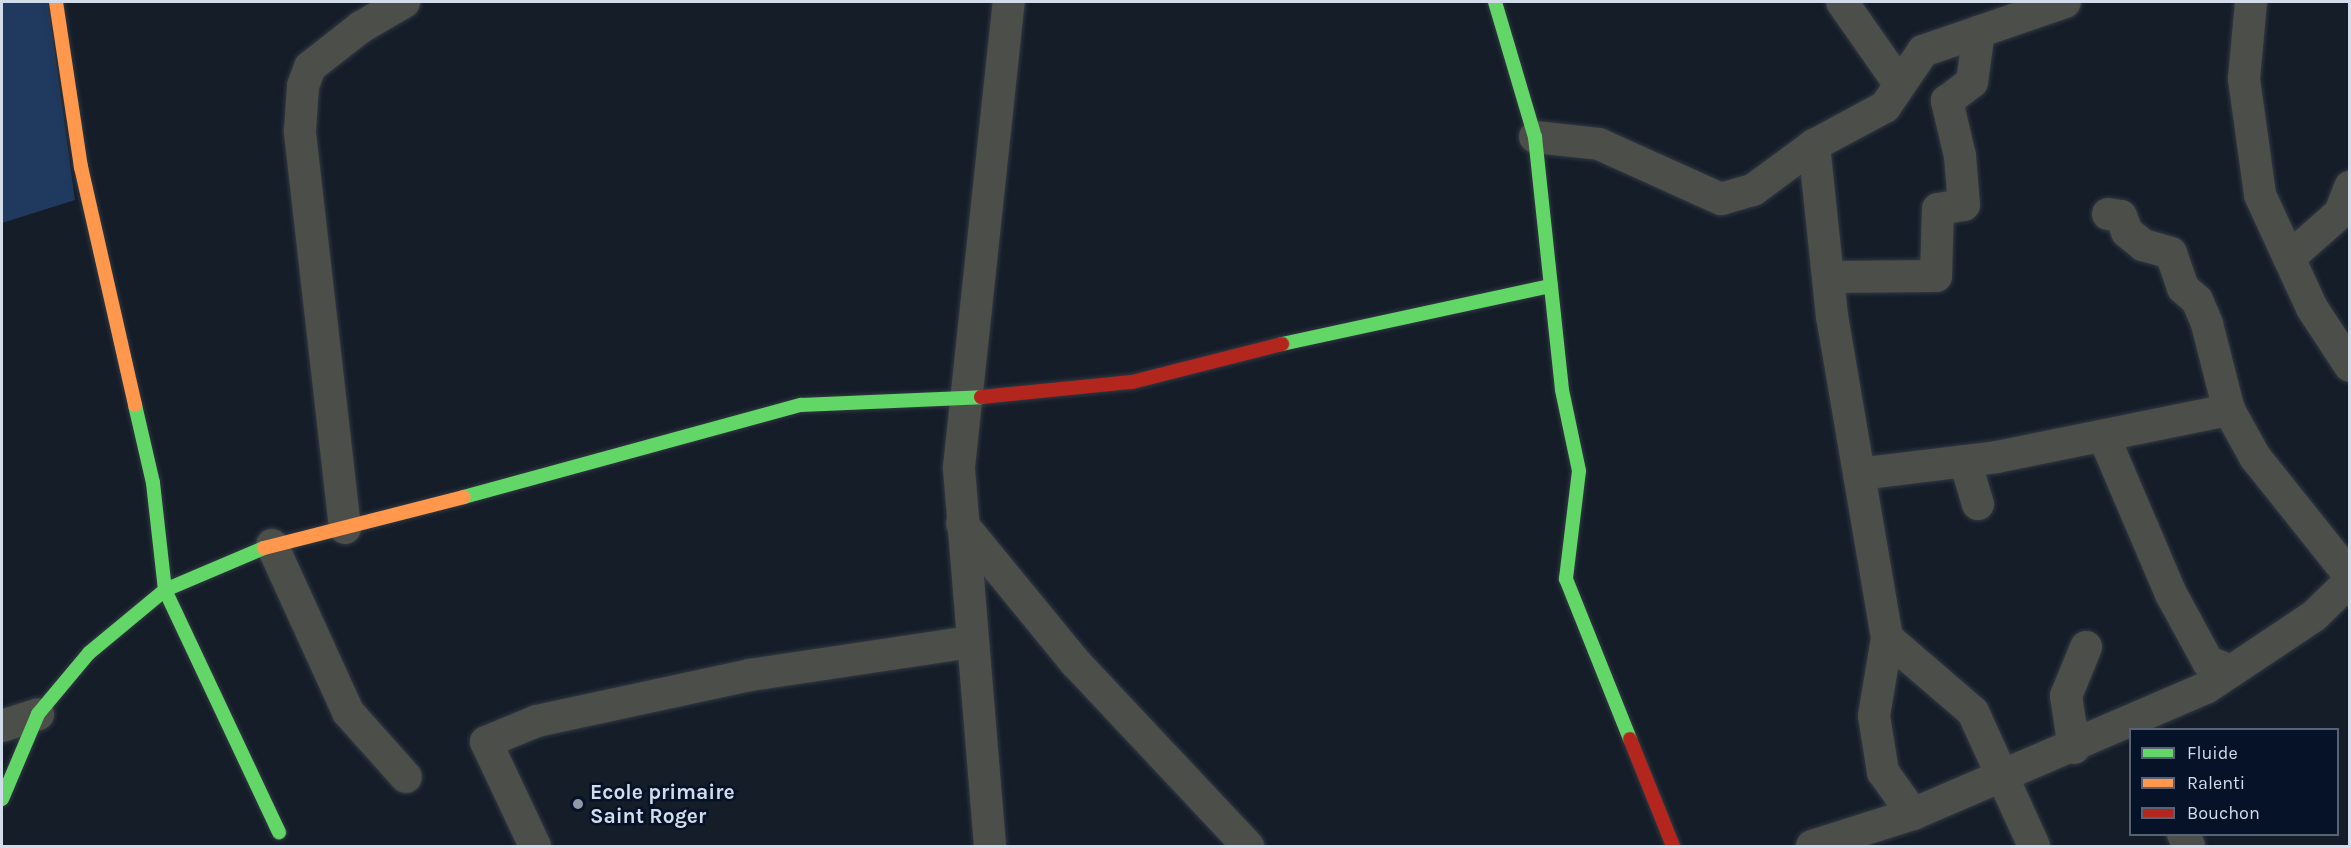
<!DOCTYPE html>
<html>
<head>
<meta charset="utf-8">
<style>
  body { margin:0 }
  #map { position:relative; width:2351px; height:848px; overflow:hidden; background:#151d29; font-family:Karla,sans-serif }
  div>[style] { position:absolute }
  .green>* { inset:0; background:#1f395f }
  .roads { filter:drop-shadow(0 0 2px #313942) drop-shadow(0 0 2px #313942) }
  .street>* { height:32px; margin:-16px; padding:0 16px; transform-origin:16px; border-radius:16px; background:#4c4f49 }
  .fast>* { height:14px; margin:-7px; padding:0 7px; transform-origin:7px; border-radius:7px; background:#63d668 }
  .slow>* { height:14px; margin:-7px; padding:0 7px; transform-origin:7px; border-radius:7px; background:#ff974d }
  .jam>* { height:14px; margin:-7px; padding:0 7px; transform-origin:7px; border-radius:7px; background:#b3261e }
  .dots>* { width:16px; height:16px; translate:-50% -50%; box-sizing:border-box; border:3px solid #051227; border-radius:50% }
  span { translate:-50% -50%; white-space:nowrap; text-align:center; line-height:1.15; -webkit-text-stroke:5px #051227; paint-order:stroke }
  .poi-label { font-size:21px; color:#d2dceb; font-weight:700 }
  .left { translate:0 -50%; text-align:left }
  .frame { position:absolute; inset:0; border:3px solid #d2dceb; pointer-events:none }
  .legend { position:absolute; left:2129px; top:728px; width:210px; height:108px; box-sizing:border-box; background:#051227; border:2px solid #576375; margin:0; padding:8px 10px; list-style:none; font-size:18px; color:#d2dceb }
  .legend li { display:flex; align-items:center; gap:12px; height:30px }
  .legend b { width:30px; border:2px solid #576375 }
</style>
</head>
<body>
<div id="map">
  <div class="green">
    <div style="clip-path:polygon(2px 2px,48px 2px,75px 200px,2px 223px)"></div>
  </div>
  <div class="roads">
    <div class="street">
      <div style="left:1842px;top:2px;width:98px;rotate:55deg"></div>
      <div style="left:2251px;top:2px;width:77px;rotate:95.2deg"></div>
      <div style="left:2244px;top:79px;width:117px;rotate:82.1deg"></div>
      <div style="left:2260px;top:195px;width:124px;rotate:65.3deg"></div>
      <div style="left:2312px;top:308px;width:69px;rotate:56.8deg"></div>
      <div style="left:1535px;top:137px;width:64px;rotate:6.2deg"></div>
      <div style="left:1599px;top:144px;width:134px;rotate:24.3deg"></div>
      <div style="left:1721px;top:199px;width:33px;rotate:-16deg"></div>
      <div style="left:1753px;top:190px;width:76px;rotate:-36.4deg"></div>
      <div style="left:1814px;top:145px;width:81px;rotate:-28.2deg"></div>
      <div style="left:1885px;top:107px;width:68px;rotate:-55.8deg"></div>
      <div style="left:1923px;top:51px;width:150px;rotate:-19deg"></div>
      <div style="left:1814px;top:145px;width:172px;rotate:84deg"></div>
      <div style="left:1832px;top:316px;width:327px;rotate:80.3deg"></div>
      <div style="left:1887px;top:638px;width:79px;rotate:99.5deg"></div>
      <div style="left:1874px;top:716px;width:57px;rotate:80.9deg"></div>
      <div style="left:1883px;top:772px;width:52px;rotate:54.5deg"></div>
      <div style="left:2108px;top:214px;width:13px;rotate:9deg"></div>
      <div style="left:2121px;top:216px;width:17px;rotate:69deg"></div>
      <div style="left:2127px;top:232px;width:21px;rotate:39deg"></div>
      <div style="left:2143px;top:245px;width:29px;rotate:16deg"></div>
      <div style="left:2171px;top:253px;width:37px;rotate:71deg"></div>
      <div style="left:2183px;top:288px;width:18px;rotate:41deg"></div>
      <div style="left:2197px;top:300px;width:26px;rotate:67deg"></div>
      <div style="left:2207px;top:324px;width:89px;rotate:75.7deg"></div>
      <div style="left:2229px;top:410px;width:54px;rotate:61deg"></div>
      <div style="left:2255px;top:457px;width:152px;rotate:51.4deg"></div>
      <div style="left:2289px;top:258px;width:68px;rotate:-41.4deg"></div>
      <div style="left:2340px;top:213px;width:28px;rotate:-69deg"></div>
      <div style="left:1828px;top:277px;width:108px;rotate:-0.5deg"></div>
      <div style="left:1936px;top:276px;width:67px;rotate:-88.3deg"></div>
      <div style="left:1938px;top:209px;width:26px;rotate:-9deg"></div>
      <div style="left:1964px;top:205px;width:49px;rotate:-94.7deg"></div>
      <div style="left:1960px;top:156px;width:57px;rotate:-103.3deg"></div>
      <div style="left:1947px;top:101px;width:31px;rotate:-37deg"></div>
      <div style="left:1972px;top:82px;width:51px;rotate:-82.2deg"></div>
      <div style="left:2104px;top:437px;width:171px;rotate:66.9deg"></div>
      <div style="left:2171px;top:594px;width:77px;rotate:61.4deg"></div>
      <div style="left:2208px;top:662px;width:25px;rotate:21deg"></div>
      <div style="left:1965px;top:461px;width:45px;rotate:73.2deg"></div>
      <div style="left:1859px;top:474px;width:139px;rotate:-7deg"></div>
      <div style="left:1997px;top:457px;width:237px;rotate:-11.5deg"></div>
      <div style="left:962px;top:524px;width:178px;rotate:50.7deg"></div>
      <div style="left:1075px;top:662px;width:253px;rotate:46.8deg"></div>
      <div style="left:345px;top:528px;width:400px;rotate:-96.5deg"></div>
      <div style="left:300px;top:131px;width:45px;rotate:-86.2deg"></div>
      <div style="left:303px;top:86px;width:20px;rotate:-70deg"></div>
      <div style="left:310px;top:67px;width:65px;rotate:-38.1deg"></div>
      <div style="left:361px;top:27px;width:50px;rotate:-30.2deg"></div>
      <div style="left:272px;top:545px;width:183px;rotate:65.5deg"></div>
      <div style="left:348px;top:712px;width:87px;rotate:48.3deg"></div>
      <div style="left:1887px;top:638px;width:113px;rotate:40.7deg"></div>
      <div style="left:1973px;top:712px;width:147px;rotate:65.5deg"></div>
      <div style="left:2px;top:726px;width:38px;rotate:-18deg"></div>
      <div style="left:2074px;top:748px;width:53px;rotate:-98.7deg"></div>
      <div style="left:2066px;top:696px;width:53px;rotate:-67.8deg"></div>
      <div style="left:2183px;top:834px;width:13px;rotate:63deg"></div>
      <div style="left:535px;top:846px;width:115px;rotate:-115.2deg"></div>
      <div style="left:486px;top:742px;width:55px;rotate:-22.4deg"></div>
      <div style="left:537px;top:721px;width:218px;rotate:-12.2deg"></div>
      <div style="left:750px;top:675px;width:223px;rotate:-8.5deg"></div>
      <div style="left:990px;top:846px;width:380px;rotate:-94.7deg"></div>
      <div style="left:959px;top:467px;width:468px;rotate:-83.9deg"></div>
      <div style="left:1812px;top:846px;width:106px;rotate:-17.6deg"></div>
      <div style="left:1913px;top:814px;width:319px;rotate:-23.3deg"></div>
      <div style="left:2206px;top:688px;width:130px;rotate:-33.7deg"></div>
      <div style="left:2314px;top:616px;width:50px;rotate:-44.2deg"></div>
    </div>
    <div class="fast">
      <div style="left:1495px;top:2px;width:141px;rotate:73.5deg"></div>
      <div style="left:1535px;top:137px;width:254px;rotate:83.9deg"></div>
      <div style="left:1562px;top:390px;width:83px;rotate:78.1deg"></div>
      <div style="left:1579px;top:471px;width:109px;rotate:96.9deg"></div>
      <div style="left:1566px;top:579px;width:172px;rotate:68.2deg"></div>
      <div style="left:1282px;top:344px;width:275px;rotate:-12.2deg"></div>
      <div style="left:135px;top:405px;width:80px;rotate:77deg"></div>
      <div style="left:153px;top:483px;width:108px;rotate:83.6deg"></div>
      <div style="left:165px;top:590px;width:268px;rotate:64.8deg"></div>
      <div style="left:464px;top:497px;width:349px;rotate:-15.3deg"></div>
      <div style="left:801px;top:405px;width:180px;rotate:-2.5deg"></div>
      <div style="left:2px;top:799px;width:92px;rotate:-67deg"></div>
      <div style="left:38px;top:714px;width:80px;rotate:-50.1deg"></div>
      <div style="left:89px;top:653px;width:99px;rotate:-39.7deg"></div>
      <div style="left:165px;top:590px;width:108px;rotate:-23deg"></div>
    </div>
    <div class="slow">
      <div style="left:56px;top:2px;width:167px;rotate:81.4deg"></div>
      <div style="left:81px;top:167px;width:244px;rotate:77.2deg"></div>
      <div style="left:264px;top:548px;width:206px;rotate:-14.3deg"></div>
    </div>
    <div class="jam">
      <div style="left:981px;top:397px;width:152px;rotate:-5.7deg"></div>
      <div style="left:1132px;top:382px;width:155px;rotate:-14.2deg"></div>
      <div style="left:1630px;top:739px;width:115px;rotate:68.1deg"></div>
    </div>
  </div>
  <div class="dots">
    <div style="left:578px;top:804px;background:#9099a7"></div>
  </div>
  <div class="poi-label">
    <span class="left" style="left:590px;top:804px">Ecole primaire<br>Saint Roger</span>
  </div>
  <div class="frame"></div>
  <ul class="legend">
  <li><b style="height:8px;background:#63d668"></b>Fluide</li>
  <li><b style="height:8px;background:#ff974d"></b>Ralenti</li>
  <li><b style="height:8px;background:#b3261e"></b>Bouchon</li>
  </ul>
</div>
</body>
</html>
